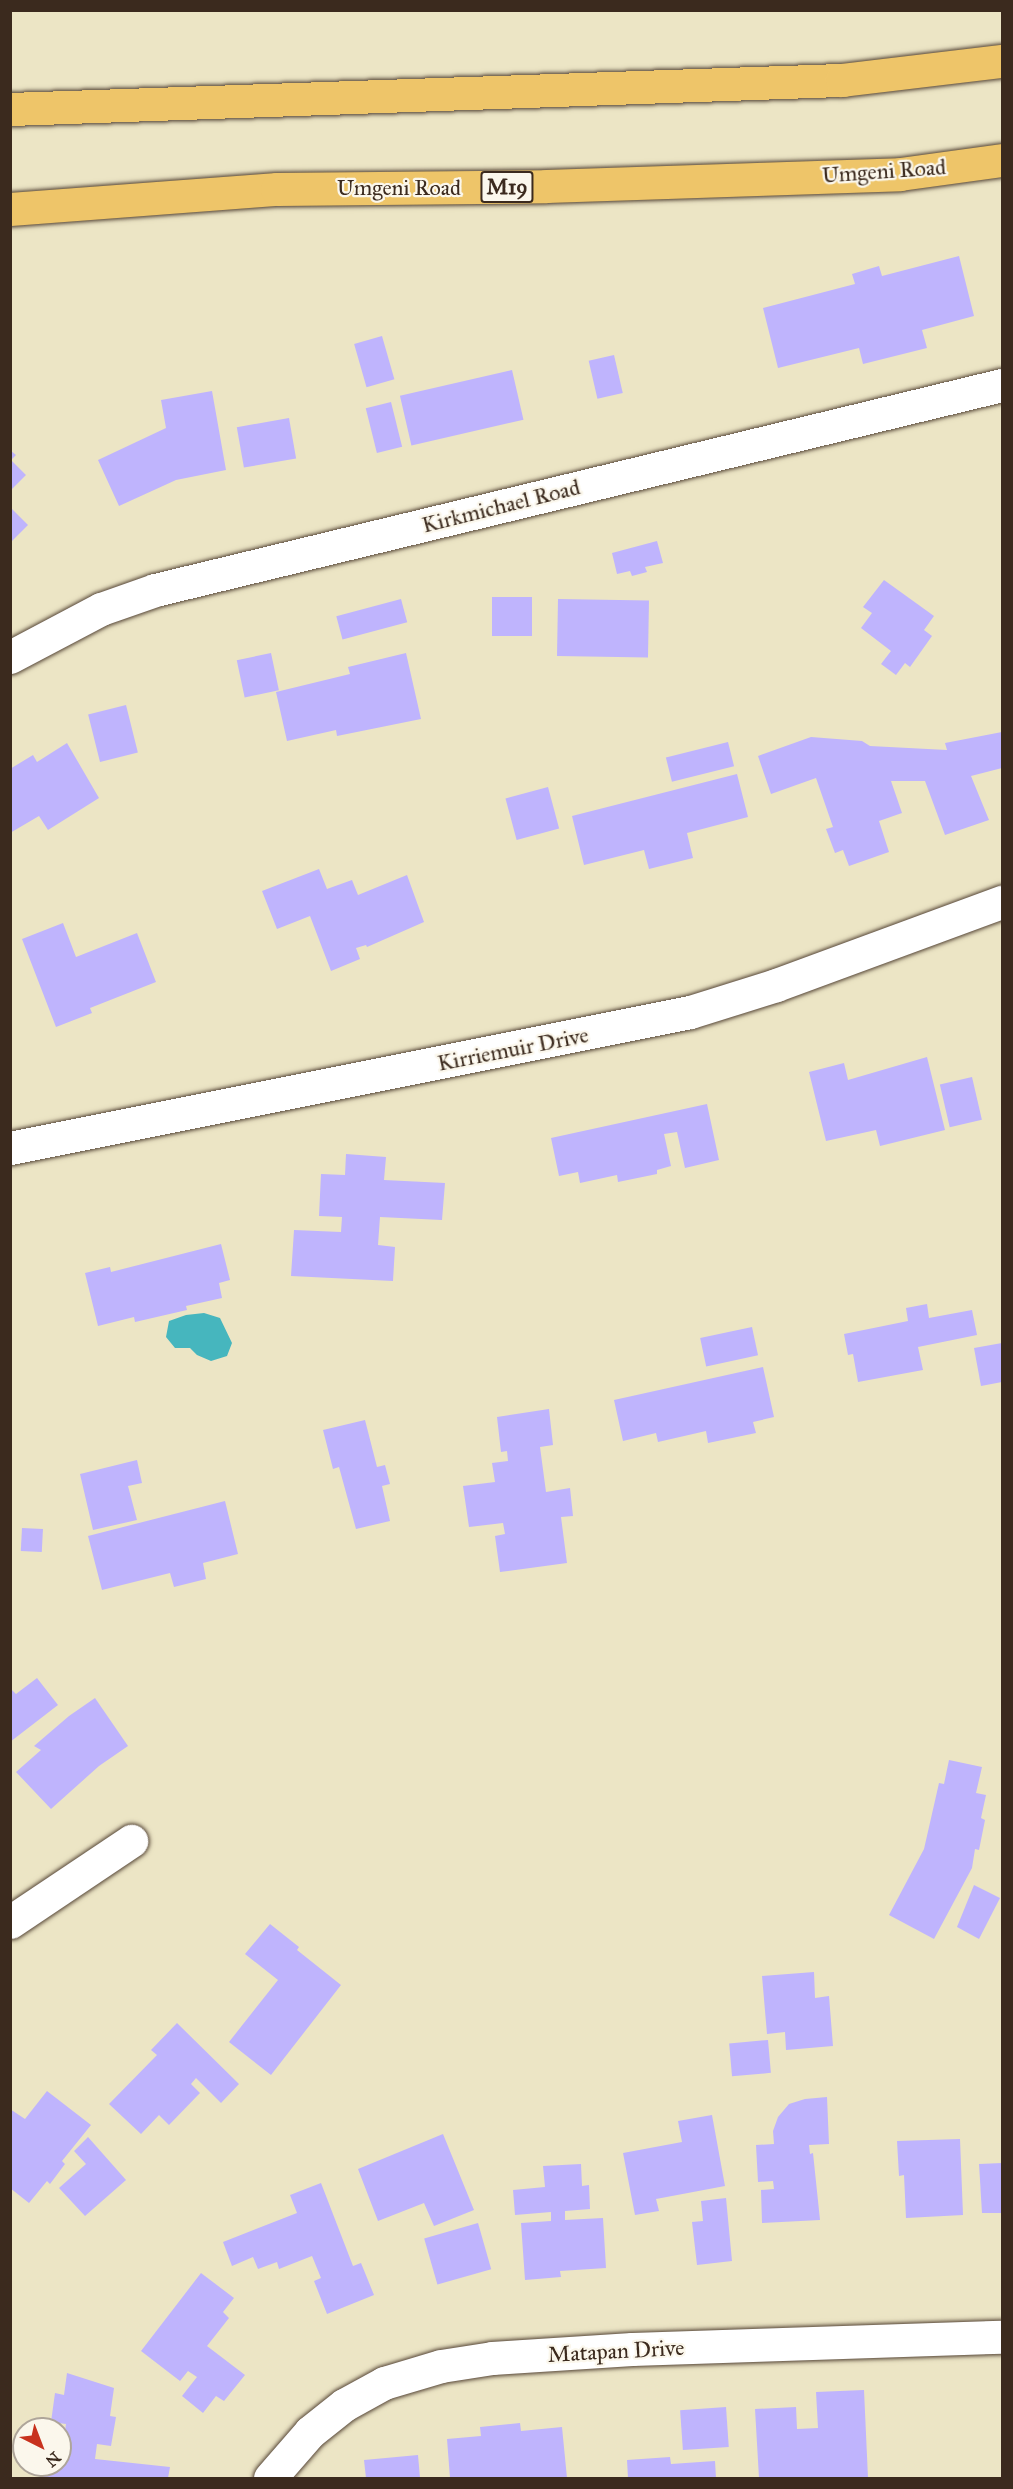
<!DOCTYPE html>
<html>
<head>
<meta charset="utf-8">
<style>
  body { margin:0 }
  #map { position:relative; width:1013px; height:2489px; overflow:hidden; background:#ece5c5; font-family:"IM FELL Great Primer",serif }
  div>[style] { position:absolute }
  .water>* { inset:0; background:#46b6be }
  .building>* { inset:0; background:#bfb4fd; transform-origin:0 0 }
  .roads { filter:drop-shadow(0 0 2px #564637) drop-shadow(0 0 2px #564637) }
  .street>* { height:33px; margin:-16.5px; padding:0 16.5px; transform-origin:16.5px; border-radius:16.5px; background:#fff }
  .highway>* { height:33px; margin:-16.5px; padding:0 16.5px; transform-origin:16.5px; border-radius:16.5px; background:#eec569 }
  span { translate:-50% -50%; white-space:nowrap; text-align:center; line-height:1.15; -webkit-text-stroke:4.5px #fbf7ec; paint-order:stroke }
  .shield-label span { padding:2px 4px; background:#fbf7ec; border:2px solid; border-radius:4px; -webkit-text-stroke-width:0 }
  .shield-label { font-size:21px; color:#3b2a1e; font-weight:700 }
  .street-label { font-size:22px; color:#3b2a1e }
  .frame { position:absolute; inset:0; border:12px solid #3b2a1e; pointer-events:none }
  .north { position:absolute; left:12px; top:2417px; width:60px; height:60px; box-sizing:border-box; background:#fbf7ec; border:2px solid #aea59a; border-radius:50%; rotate:138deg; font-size:16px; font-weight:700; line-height:24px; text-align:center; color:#3b2a1e }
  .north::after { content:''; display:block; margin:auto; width:21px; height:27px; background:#c8321e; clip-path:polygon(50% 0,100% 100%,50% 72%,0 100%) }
</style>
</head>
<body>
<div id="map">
  <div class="water">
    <div style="clip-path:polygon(204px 1313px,220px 1318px,232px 1343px,227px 1356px,211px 1361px,197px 1355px,190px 1348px,175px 1348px,166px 1337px,169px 1321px,186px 1315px)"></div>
  </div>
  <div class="building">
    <div style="clip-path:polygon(959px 256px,974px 316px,922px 330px,927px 348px,863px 364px,859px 348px,778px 368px,763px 308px,855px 284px,852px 274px,879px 266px,882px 276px)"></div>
    <div style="left:382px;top:336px;width:45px;height:29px;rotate:74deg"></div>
    <div style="left:614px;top:355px;width:39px;height:26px;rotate:77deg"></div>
    <div style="left:512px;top:370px;width:51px;height:115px;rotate:77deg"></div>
    <div style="clip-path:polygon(212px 391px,226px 470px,176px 480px,119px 506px,98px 460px,166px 428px,161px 400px)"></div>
    <div style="left:391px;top:402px;width:46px;height:26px;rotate:76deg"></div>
    <div style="left:289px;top:418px;width:41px;height:53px;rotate:80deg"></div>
    <div style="clip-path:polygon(10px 450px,16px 455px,11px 460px,26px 475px,10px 491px)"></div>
    <div style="clip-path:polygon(10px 507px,28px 525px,10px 543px)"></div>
    <div style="clip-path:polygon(657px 541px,663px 563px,645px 567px,647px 572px,632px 576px,630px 571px,617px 574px,612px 553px)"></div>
    <div style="clip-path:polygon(884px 580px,934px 616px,924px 630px,932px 636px,910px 667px,905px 663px,896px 675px,881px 664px,891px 651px,861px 628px,872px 613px,863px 607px)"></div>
    <div style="left:492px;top:597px;width:40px;height:39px"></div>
    <div style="left:401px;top:599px;width:24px;height:67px;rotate:75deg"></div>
    <div style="left:558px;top:599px;width:91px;height:57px;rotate:1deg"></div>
    <div style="left:271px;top:653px;width:38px;height:35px;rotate:78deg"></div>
    <div style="clip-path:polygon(406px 653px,421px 719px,337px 736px,336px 730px,287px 741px,276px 692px,350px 674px,348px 667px)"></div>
    <div style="left:126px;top:705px;width:49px;height:39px;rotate:76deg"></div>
    <div style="clip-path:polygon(1002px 732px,1002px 768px,971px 776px,989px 820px,945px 835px,925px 781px,891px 781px,902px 813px,879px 821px,889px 852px,849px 866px,843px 850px,835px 853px,826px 829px,833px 827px,816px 778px,771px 794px,758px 756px,811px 737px,862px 741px,870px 746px,947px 750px,945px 743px)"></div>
    <div style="left:728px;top:742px;width:25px;height:64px;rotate:76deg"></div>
    <div style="clip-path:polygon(67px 743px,99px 798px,48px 830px,39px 816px,10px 833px,10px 769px,33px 755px,37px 762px)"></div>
    <div style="clip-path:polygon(737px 774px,748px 817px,687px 833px,693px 858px,649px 869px,644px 850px,584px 865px,572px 816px)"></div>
    <div style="left:548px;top:787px;width:43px;height:44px;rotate:75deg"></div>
    <div style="clip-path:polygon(319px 869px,327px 889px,352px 880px,358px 895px,407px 875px,424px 922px,367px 947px,366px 945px,356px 948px,360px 959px,331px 971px,310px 916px,277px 929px,262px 891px)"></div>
    <div style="clip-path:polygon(63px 923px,76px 957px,137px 933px,156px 982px,90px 1008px,92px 1013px,56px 1027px,22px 939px)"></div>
    <div style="clip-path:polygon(927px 1057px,945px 1130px,880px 1146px,876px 1130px,826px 1141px,809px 1072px,844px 1063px,848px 1080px)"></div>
    <div style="left:972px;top:1077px;width:44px;height:33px;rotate:77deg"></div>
    <div style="clip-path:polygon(707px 1104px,719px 1160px,685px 1168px,677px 1132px,664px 1134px,671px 1166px,657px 1170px,657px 1174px,618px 1182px,617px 1175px,580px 1183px,578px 1172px,559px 1176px,551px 1138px)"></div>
    <div style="clip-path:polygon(346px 1154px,386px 1157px,384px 1180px,445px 1183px,442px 1220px,380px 1217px,378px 1245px,395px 1247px,393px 1281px,291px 1276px,294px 1230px,341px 1232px,342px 1217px,319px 1216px,321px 1174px,345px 1175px)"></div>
    <div style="clip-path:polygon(221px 1244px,230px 1280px,219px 1283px,222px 1298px,186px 1306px,187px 1310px,135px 1322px,134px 1317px,98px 1326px,85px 1273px,110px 1267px,111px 1272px)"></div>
    <div style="clip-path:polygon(927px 1304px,929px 1318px,972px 1310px,977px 1335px,918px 1347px,923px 1370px,858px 1382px,853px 1354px,848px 1355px,844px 1334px,908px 1321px,906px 1308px)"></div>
    <div style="left:752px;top:1327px;width:29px;height:53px;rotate:78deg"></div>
    <div style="clip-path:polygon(1002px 1343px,1002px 1382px,981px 1386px,974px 1348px)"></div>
    <div style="clip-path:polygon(763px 1367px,774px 1417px,753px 1422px,756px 1433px,708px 1443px,706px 1431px,658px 1442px,656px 1433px,623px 1441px,614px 1400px)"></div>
    <div style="clip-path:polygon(549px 1409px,553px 1445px,540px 1447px,546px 1492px,570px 1488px,573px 1516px,561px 1517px,567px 1563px,500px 1572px,495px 1536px,505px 1534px,503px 1523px,469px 1527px,463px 1486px,495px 1482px,492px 1463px,508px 1461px,507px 1451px,501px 1452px,497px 1417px)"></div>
    <div style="clip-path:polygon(365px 1420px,377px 1467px,385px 1465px,390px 1484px,382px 1486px,390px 1521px,356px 1529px,339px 1467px,333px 1469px,323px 1430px)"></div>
    <div style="clip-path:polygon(137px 1460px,142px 1483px,128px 1486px,137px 1520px,93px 1530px,80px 1474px)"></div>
    <div style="clip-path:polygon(225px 1501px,238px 1554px,203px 1563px,206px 1579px,174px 1587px,170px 1573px,102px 1590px,88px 1536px)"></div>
    <div style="left:22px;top:1528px;width:21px;height:23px;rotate:3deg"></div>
    <div style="clip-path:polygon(37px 1678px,58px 1705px,10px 1742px,10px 1688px,16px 1694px)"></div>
    <div style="clip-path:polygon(95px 1698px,128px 1746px,99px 1766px,51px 1809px,16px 1772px,41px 1750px,34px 1746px,69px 1716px)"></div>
    <div style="clip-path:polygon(949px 1760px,982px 1767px,976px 1793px,986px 1795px,981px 1818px,985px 1820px,979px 1850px,975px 1849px,972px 1868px,934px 1939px,889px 1915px,924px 1849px,939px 1783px,944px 1784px)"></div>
    <div style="clip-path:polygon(974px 1885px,1000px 1898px,979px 1939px,957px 1927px)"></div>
    <div style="clip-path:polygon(270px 1924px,299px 1947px,297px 1950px,341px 1985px,271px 2075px,229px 2042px,278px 1980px,245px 1954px)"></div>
    <div style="clip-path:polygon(814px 1972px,815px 1998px,829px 1996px,833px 2046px,786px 2050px,785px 2032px,767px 2034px,762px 1976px)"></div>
    <div style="clip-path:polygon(177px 2023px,239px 2084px,221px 2103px,196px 2078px,191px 2084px,200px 2093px,169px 2125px,159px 2115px,141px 2134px,109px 2104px,157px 2055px,151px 2050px)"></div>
    <div style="left:768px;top:2040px;width:33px;height:39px;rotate:85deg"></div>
    <div style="clip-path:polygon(47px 2091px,91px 2125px,62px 2161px,65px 2164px,50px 2184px,47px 2181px,29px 2203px,10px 2188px,10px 2109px,25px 2119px)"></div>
    <div style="clip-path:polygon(827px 2097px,829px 2144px,809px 2145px,810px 2154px,813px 2153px,820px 2220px,762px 2223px,761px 2190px,774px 2189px,773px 2181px,758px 2182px,756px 2145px,774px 2144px,773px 2131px,778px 2117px,789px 2104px,805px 2099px)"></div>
    <div style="clip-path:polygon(712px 2115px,725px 2186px,656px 2199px,659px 2211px,635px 2215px,623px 2153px,682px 2142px,678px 2121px)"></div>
    <div style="clip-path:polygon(443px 2134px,474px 2210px,434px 2226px,424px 2203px,378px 2221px,358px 2169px)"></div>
    <div style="clip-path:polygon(88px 2137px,126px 2180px,85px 2216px,59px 2188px,86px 2164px,74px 2151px)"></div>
    <div style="clip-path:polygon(960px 2139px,963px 2215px,906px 2218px,904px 2175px,899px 2176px,897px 2141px)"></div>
    <div style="clip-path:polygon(1002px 2163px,1002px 2213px,982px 2213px,979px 2164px)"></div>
    <div style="clip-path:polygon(581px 2164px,582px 2186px,589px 2185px,590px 2209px,565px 2211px,565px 2220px,603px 2218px,606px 2268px,560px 2271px,561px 2277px,525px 2280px,521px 2223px,551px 2221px,551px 2212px,515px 2215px,513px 2190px,545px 2187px,543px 2166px)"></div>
    <div style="clip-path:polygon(321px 2183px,353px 2266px,361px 2263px,374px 2295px,327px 2314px,314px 2281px,321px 2278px,312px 2256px,279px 2269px,277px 2262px,258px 2269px,253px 2257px,232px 2266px,223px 2242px,297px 2213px,290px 2195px)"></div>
    <div style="clip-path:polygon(726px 2198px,732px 2261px,697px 2265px,692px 2222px,703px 2221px,701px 2201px)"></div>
    <div style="left:478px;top:2223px;width:48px;height:56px;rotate:74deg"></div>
    <div style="clip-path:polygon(201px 2273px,234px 2298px,223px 2312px,229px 2318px,207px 2346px,245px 2375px,224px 2401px,216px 2396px,203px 2413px,182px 2396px,197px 2377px,188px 2371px,180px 2381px,141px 2351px)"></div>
    <div style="clip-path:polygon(67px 2373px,114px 2388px,110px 2416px,116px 2417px,111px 2446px,97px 2444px,95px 2459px,170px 2467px,168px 2478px,41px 2478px,43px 2465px,60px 2465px,66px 2424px,51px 2422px,55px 2393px,64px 2395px)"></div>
    <div style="clip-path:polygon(864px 2390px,868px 2478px,759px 2478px,755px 2409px,796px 2407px,797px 2429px,818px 2428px,816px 2392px)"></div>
    <div style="left:726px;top:2407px;width:40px;height:46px;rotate:86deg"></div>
    <div style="clip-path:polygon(520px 2423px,521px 2431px,562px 2427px,567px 2478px,450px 2478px,447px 2439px,481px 2436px,480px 2427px)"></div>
    <div style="clip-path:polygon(418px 2455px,420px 2478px,366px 2478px,364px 2460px)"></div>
    <div style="clip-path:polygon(670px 2457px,671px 2464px,715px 2461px,716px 2478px,628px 2478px,627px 2460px)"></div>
  </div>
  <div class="roads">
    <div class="street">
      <div style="left:10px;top:657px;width:103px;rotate:-27.8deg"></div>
      <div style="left:101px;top:609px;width:57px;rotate:-19.4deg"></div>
      <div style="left:155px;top:590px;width:871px;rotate:-13.61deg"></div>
      <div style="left:10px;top:1148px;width:693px;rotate:-11.31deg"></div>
      <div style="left:690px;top:1012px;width:90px;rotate:-17.4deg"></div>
      <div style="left:776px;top:985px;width:241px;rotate:-20.2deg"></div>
      <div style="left:10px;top:1922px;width:146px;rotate:-33.8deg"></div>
      <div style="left:270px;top:2478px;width:61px;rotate:-49deg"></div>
      <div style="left:310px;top:2432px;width:43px;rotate:-38.5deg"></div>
      <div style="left:344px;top:2405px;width:46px;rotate:-28.8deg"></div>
      <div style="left:384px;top:2383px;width:59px;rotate:-16.6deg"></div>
      <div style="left:441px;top:2366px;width:52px;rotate:-8.9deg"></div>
      <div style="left:492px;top:2358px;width:140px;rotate:-3.7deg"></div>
      <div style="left:632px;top:2349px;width:370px;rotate:-1.9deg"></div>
    </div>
    <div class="highway">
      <div style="left:10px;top:109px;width:833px;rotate:-2deg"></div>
      <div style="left:842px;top:80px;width:161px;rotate:-6.8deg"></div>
      <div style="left:10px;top:209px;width:268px;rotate:-4.3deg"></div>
      <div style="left:277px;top:189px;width:269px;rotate:-0.6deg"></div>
      <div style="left:546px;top:186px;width:354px;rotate:-1.9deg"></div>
      <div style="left:900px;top:174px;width:103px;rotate:-7.8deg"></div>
    </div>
  </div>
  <div class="shield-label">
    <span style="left:507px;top:187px">M19</span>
  </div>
  <div class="street-label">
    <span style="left:884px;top:171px;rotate:-4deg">Umgeni Road</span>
    <span style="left:399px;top:188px">Umgeni Road</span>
    <span style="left:501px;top:506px;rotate:-14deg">Kirkmichael Road</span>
    <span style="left:513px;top:1049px;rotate:-11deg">Kirriemuir Drive</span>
    <span style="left:616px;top:2351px;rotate:-3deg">Matapan Drive</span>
  </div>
  <div class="frame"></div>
  <div class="north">N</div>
</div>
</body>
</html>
